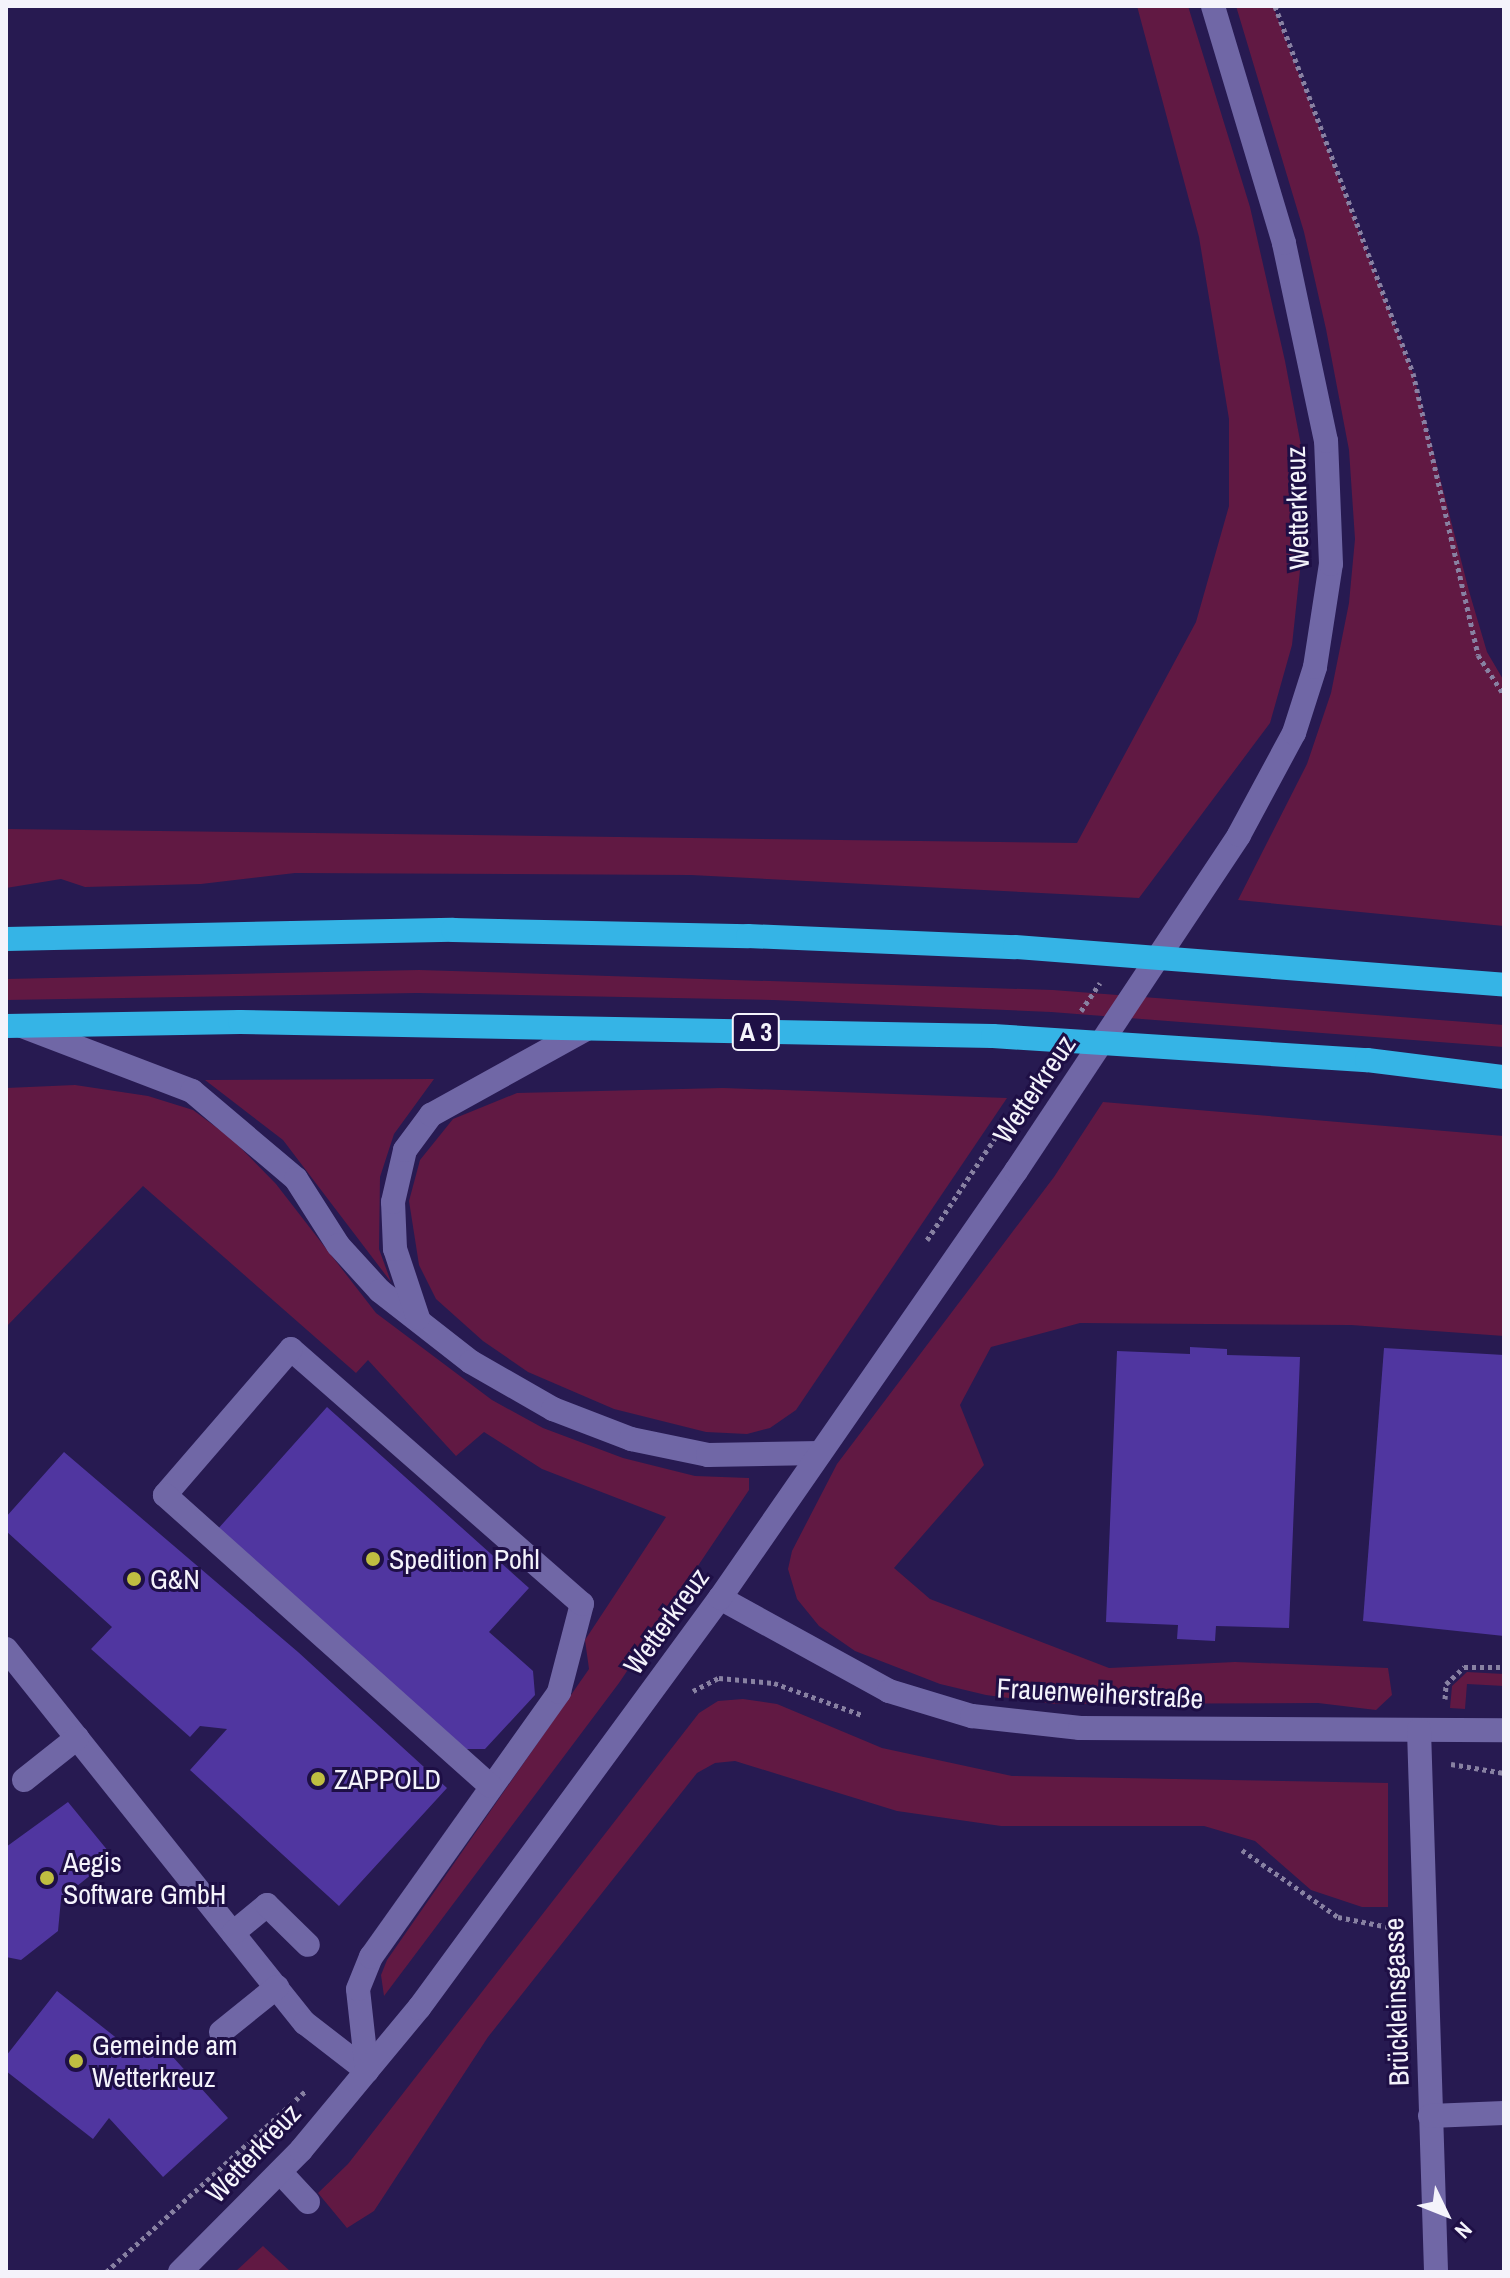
<!DOCTYPE html>
<html>
<head>
<meta charset="utf-8">
<style>
  body { margin:0 }
  #map { position:relative; width:1510px; height:2278px; overflow:hidden; background:#271a51; font-family:"Archivo Narrow",sans-serif }
  div>[style] { position:absolute }
  .green>* { inset:0; background:#611943 }
  .building>* { inset:0; background:#5036a0 }
  .path>* { height:5px; margin-top:-2.5px; transform-origin:0; background:repeating-linear-gradient(90deg,#8881a2 0 4px,transparent 0 8px) }
  .minor>* { height:24px; margin:-12px; padding:0 12px; transform-origin:12px; border-radius:12px; background:#7067a6 }
  .highway>* { height:24px; margin:-12px; padding:0 12px; transform-origin:12px; border-radius:12px; background:#35b4e6 }
  .dots>* { width:22px; height:22px; translate:-50% -50%; box-sizing:border-box; border:4px solid #1e0f45; border-radius:50% }
  span { translate:-50% -50%; white-space:nowrap; text-align:center; line-height:1.15; -webkit-text-stroke:6px #1e0f45; paint-order:stroke }
  .shield-label span { padding:2px 6px; background:#1e0f45; border:2px solid; border-radius:6px; -webkit-text-stroke-width:0 }
  .shield-label { font-size:26px; color:#f4f3fb; font-weight:700 }
  .street-label { font-size:28px; color:#f4f3fb }
  .poi-label { font-size:28px; color:#f4f3fb }
  .left { translate:0 -50%; text-align:left }
  .frame { position:absolute; inset:0; border:8px solid #f4f3fb; pointer-events:none }
  .north { position:absolute; left:1406px; top:2174px; width:80px; height:80px; -webkit-text-stroke:6px #1e0f45; paint-order:stroke; rotate:133deg; font-size:22px; font-weight:700; line-height:32px; text-align:center; color:#f4f3fb }
  .north::after { content:''; display:block; margin:auto; width:28px; height:36px; background:#f4f3fb; clip-path:polygon(50% 0,100% 100%,50% 72%,0 100%) }
</style>
</head>
<body>
<div id="map">
  <div class="green">
    <div style="clip-path:polygon(1137px 6px,1188px 6px,1250px 207px,1285px 361px,1303px 456px,1305px 524px,1292px 645px,1270px 723px,1139px 898px,691px 875px,295px 873px,201px 884px,85px 887px,61px 879px,6px 888px,6px 829px,1077px 843px,1196px 622px,1229px 506px,1229px 419px,1199px 237px)"></div>
    <div style="clip-path:polygon(1236px 6px,1273px 6px,1413px 373px,1469px 591px,1487px 652px,1504px 681px,1504px 926px,1238px 900px,1307px 764px,1331px 693px,1349px 603px,1355px 539px,1349px 450px,1326px 329px,1304px 232px)"></div>
    <div style="clip-path:polygon(419px 970px,1053px 990px,1504px 1025px,1504px 1047px,1051px 1012px,773px 1000px,417px 993px,6px 1000px,6px 979px)"></div>
    <div style="clip-path:polygon(434px 1079px,394px 1134px,380px 1177px,379px 1249px,391px 1282px,283px 1140px,205px 1080px)"></div>
    <div style="clip-path:polygon(75px 1085px,148px 1096px,193px 1110px,232px 1139px,276px 1184px,376px 1313px,492px 1400px,543px 1428px,623px 1458px,695px 1476px,749px 1478px,749px 1490px,619px 1683px,384px 1996px,381px 1975px,387px 1960px,589px 1669px,585px 1640px,666px 1517px,542px 1469px,484px 1432px,456px 1456px,368px 1360px,356px 1373px,143px 1186px,6px 1327px,6px 1088px)"></div>
    <div style="clip-path:polygon(723px 1088px,1007px 1098px,796px 1410px,770px 1428px,747px 1434px,706px 1432px,614px 1409px,528px 1372px,483px 1341px,436px 1299px,419px 1265px,409px 1201px,420px 1160px,453px 1119px,517px 1093px)"></div>
    <div style="clip-path:polygon(1103px 1102px,1504px 1136px,1504px 1336px,1351px 1325px,1080px 1323px,991px 1347px,960px 1405px,984px 1465px,894px 1568px,930px 1599px,1109px 1668px,1235px 1662px,1388px 1668px,1392px 1695px,1376px 1710px,1318px 1703px,1055px 1704px,986px 1695px,940px 1684px,855px 1651px,819px 1626px,797px 1599px,788px 1569px,792px 1551px,837px 1464px,1054px 1177px)"></div>
    <div style="clip-path:polygon(1467px 1672px,1504px 1674px,1504px 1686px,1467px 1684px,1465px 1709px,1450px 1708px,1452px 1686px)"></div>
    <div style="clip-path:polygon(743px 1699px,777px 1704px,882px 1748px,1012px 1776px,1388px 1783px,1388px 1907px,1362px 1907px,1311px 1890px,1255px 1841px,1204px 1826px,1001px 1826px,897px 1811px,735px 1761px,715px 1763px,697px 1773px,488px 2037px,374px 2211px,347px 2228px,318px 2193px,348px 2164px,699px 1713px,718px 1701px)"></div>
    <div style="clip-path:polygon(263px 2246px,291px 2272px,235px 2272px)"></div>
  </div>
  <div class="building">
    <div style="clip-path:polygon(1190px 1347px,1227px 1349px,1227px 1355px,1300px 1357px,1289px 1628px,1216px 1626px,1215px 1641px,1177px 1639px,1178px 1625px,1106px 1622px,1117px 1351px,1190px 1354px)"></div>
    <div style="clip-path:polygon(1384px 1348px,1504px 1355px,1504px 1636px,1363px 1621px)"></div>
    <div style="clip-path:polygon(327px 1407px,529px 1588px,489px 1632px,533px 1671px,535px 1695px,485px 1749px,462px 1749px,217px 1530px)"></div>
    <div style="clip-path:polygon(64px 1452px,298px 1652px,447px 1788px,339px 1906px,190px 1770px,227px 1729px,200px 1726px,190px 1737px,91px 1649px,112px 1627px,6px 1531px,6px 1517px)"></div>
    <div style="clip-path:polygon(68px 1802px,113px 1857px,61px 1899px,58px 1931px,21px 1960px,6px 1957px,6px 1847px)"></div>
    <div style="clip-path:polygon(57px 1991px,138px 2055px,172px 2056px,228px 2118px,163px 2177px,109px 2118px,93px 2139px,6px 2071px,6px 2056px)"></div>
  </div>
  <div class="path">
    <div style="left:1275px;top:6px;width:392px;rotate:69.4deg"></div>
    <div style="left:1413px;top:373px;width:289px;rotate:77deg"></div>
    <div style="left:1478px;top:655px;width:48px;rotate:57deg"></div>
    <div style="left:1081px;top:1011px;width:34px;rotate:-56deg"></div>
    <div style="left:927px;top:1240px;width:206px;rotate:-56.3deg"></div>
    <div style="left:693px;top:1691px;width:29px;rotate:-27deg"></div>
    <div style="left:719px;top:1678px;width:55px;rotate:5.2deg"></div>
    <div style="left:774px;top:1683px;width:94px;rotate:20deg"></div>
    <div style="left:1445px;top:1699px;width:15px;rotate:-86deg"></div>
    <div style="left:1446px;top:1684px;width:25px;rotate:-43deg"></div>
    <div style="left:1464px;top:1667px;width:40px"></div>
    <div style="left:1451px;top:1764px;width:54px;rotate:9.6deg"></div>
    <div style="left:1242px;top:1850px;width:117px;rotate:34.9deg"></div>
    <div style="left:1338px;top:1917px;width:57px;rotate:11.1deg"></div>
    <div style="left:106px;top:2272px;width:271px;rotate:-42.2deg"></div>
  </div>
  <div class="minor">
    <div style="left:22px;top:1026px;width:182px;rotate:20.9deg"></div>
    <div style="left:192px;top:1091px;width:136px;rotate:40.2deg"></div>
    <div style="left:296px;top:1179px;width:78px;rotate:57.5deg"></div>
    <div style="left:338px;top:1245px;width:62px;rotate:47.6deg"></div>
    <div style="left:380px;top:1291px;width:115px;rotate:38deg"></div>
    <div style="left:471px;top:1362px;width:95px;rotate:29.8deg"></div>
    <div style="left:553px;top:1409px;width:84px;rotate:21deg"></div>
    <div style="left:631px;top:1439px;width:79px;rotate:11.7deg"></div>
    <div style="left:708px;top:1455px;width:112px;rotate:-1deg"></div>
    <div style="left:418px;top:1318px;width:73px;rotate:-108.4deg"></div>
    <div style="left:395px;top:1249px;width:47px;rotate:-92.4deg"></div>
    <div style="left:393px;top:1202px;width:53px;rotate:-77deg"></div>
    <div style="left:405px;top:1150px;width:44px;rotate:-53.4deg"></div>
    <div style="left:431px;top:1115px;width:177px;rotate:-29deg"></div>
    <div style="left:720px;top:1598px;width:193px;rotate:28.8deg"></div>
    <div style="left:889px;top:1691px;width:87px;rotate:16.8deg"></div>
    <div style="left:972px;top:1716px;width:109px;rotate:6.3deg"></div>
    <div style="left:1080px;top:1728px;width:424px;rotate:0.3deg"></div>
    <div style="left:6px;top:1649px;width:479px;rotate:51.4deg"></div>
    <div style="left:305px;top:2023px;width:78px;rotate:37.7deg"></div>
    <div style="left:1419px;top:1730px;width:542px;rotate:88.2deg"></div>
    <div style="left:24px;top:1780px;width:68px;rotate:-38.4deg"></div>
    <div style="left:233px;top:1933px;width:44px;rotate:-39.5deg"></div>
    <div style="left:267px;top:1905px;width:57px;rotate:44.3deg"></div>
    <div style="left:221px;top:2032px;width:72px;rotate:-38.8deg"></div>
    <div style="left:367px;top:2071px;width:82px;rotate:-96.3deg"></div>
    <div style="left:358px;top:1989px;width:35px;rotate:-68deg"></div>
    <div style="left:371px;top:1957px;width:325px;rotate:-54.6deg"></div>
    <div style="left:559px;top:1692px;width:91px;rotate:-75.4deg"></div>
    <div style="left:582px;top:1604px;width:387px;rotate:-138.8deg"></div>
    <div style="left:291px;top:1349px;width:193px;rotate:130.8deg"></div>
    <div style="left:165px;top:1495px;width:436px;rotate:41.8deg"></div>
    <div style="left:1430px;top:2116px;width:74px;rotate:-2.3deg"></div>
    <div style="left:280px;top:2172px;width:41px;rotate:47deg"></div>
    <div style="left:180px;top:2272px;width:172px;rotate:-45.2deg"></div>
    <div style="left:301px;top:2150px;width:185px;rotate:-50.3deg"></div>
    <div style="left:419px;top:2008px;width:509px;rotate:-53.72deg"></div>
    <div style="left:720px;top:1598px;width:520px;rotate:-55.27deg"></div>
    <div style="left:1016px;top:1171px;width:403px;rotate:-56.4deg"></div>
    <div style="left:1239px;top:835px;width:116px;rotate:-61.7deg"></div>
    <div style="left:1294px;top:733px;width:69px;rotate:-72.3deg"></div>
    <div style="left:1315px;top:667px;width:104px;rotate:-81.2deg"></div>
    <div style="left:1331px;top:564px;width:123px;rotate:-92.3deg"></div>
    <div style="left:1326px;top:441px;width:202px;rotate:-102deg"></div>
    <div style="left:1284px;top:243px;width:247px;rotate:-106.7deg"></div>
  </div>
  <div class="highway">
    <div style="left:6px;top:939px;width:447px;rotate:-1.2deg"></div>
    <div style="left:453px;top:930px;width:295px;rotate:1.2deg"></div>
    <div style="left:748px;top:936px;width:267px;rotate:2.4deg"></div>
    <div style="left:1015px;top:947px;width:490px;rotate:4.4deg"></div>
    <div style="left:6px;top:1026px;width:234px;rotate:-1deg"></div>
    <div style="left:240px;top:1022px;width:753px;rotate:1.07deg"></div>
    <div style="left:993px;top:1036px;width:375px;rotate:3.7deg"></div>
    <div style="left:1367px;top:1060px;width:138px;rotate:7.1deg"></div>
  </div>
  <div class="dots">
    <div style="left:373px;top:1559px;background:#bfbe41"></div>
    <div style="left:134px;top:1579px;background:#bfbe41"></div>
    <div style="left:318px;top:1779px;background:#bfbe41"></div>
    <div style="left:47px;top:1878px;background:#bfbe41"></div>
    <div style="left:76px;top:2061px;background:#bfbe41"></div>
  </div>
  <div class="shield-label">
    <span style="left:756px;top:1032px">A 3</span>
  </div>
  <div class="street-label">
    <span style="left:1297px;top:508px;rotate:-92deg">Wetterkreuz</span>
    <span style="left:1034px;top:1089px;rotate:-56deg">Wetterkreuz</span>
    <span style="left:666px;top:1621px;rotate:-54deg">Wetterkreuz</span>
    <span style="left:1100px;top:1693px;rotate:3deg">Frauenweiherstraße</span>
    <span style="left:1396px;top:2002px;rotate:-92deg">Brückleinsgasse</span>
    <span style="left:253px;top:2153px;rotate:-47deg">Wetterkreuz</span>
  </div>
  <div class="poi-label">
    <span class="left" style="left:389px;top:1559px">Spedition Pohl</span>
    <span class="left" style="left:150px;top:1579px">G&amp;N</span>
    <span class="left" style="left:334px;top:1779px">ZAPPOLD</span>
    <span class="left" style="left:63px;top:1878px">Aegis<br>Software GmbH</span>
    <span class="left" style="left:92px;top:2061px">Gemeinde am<br>Wetterkreuz</span>
  </div>
  <div class="frame"></div>
  <div class="north">N</div>
</div>
</body>
</html>
